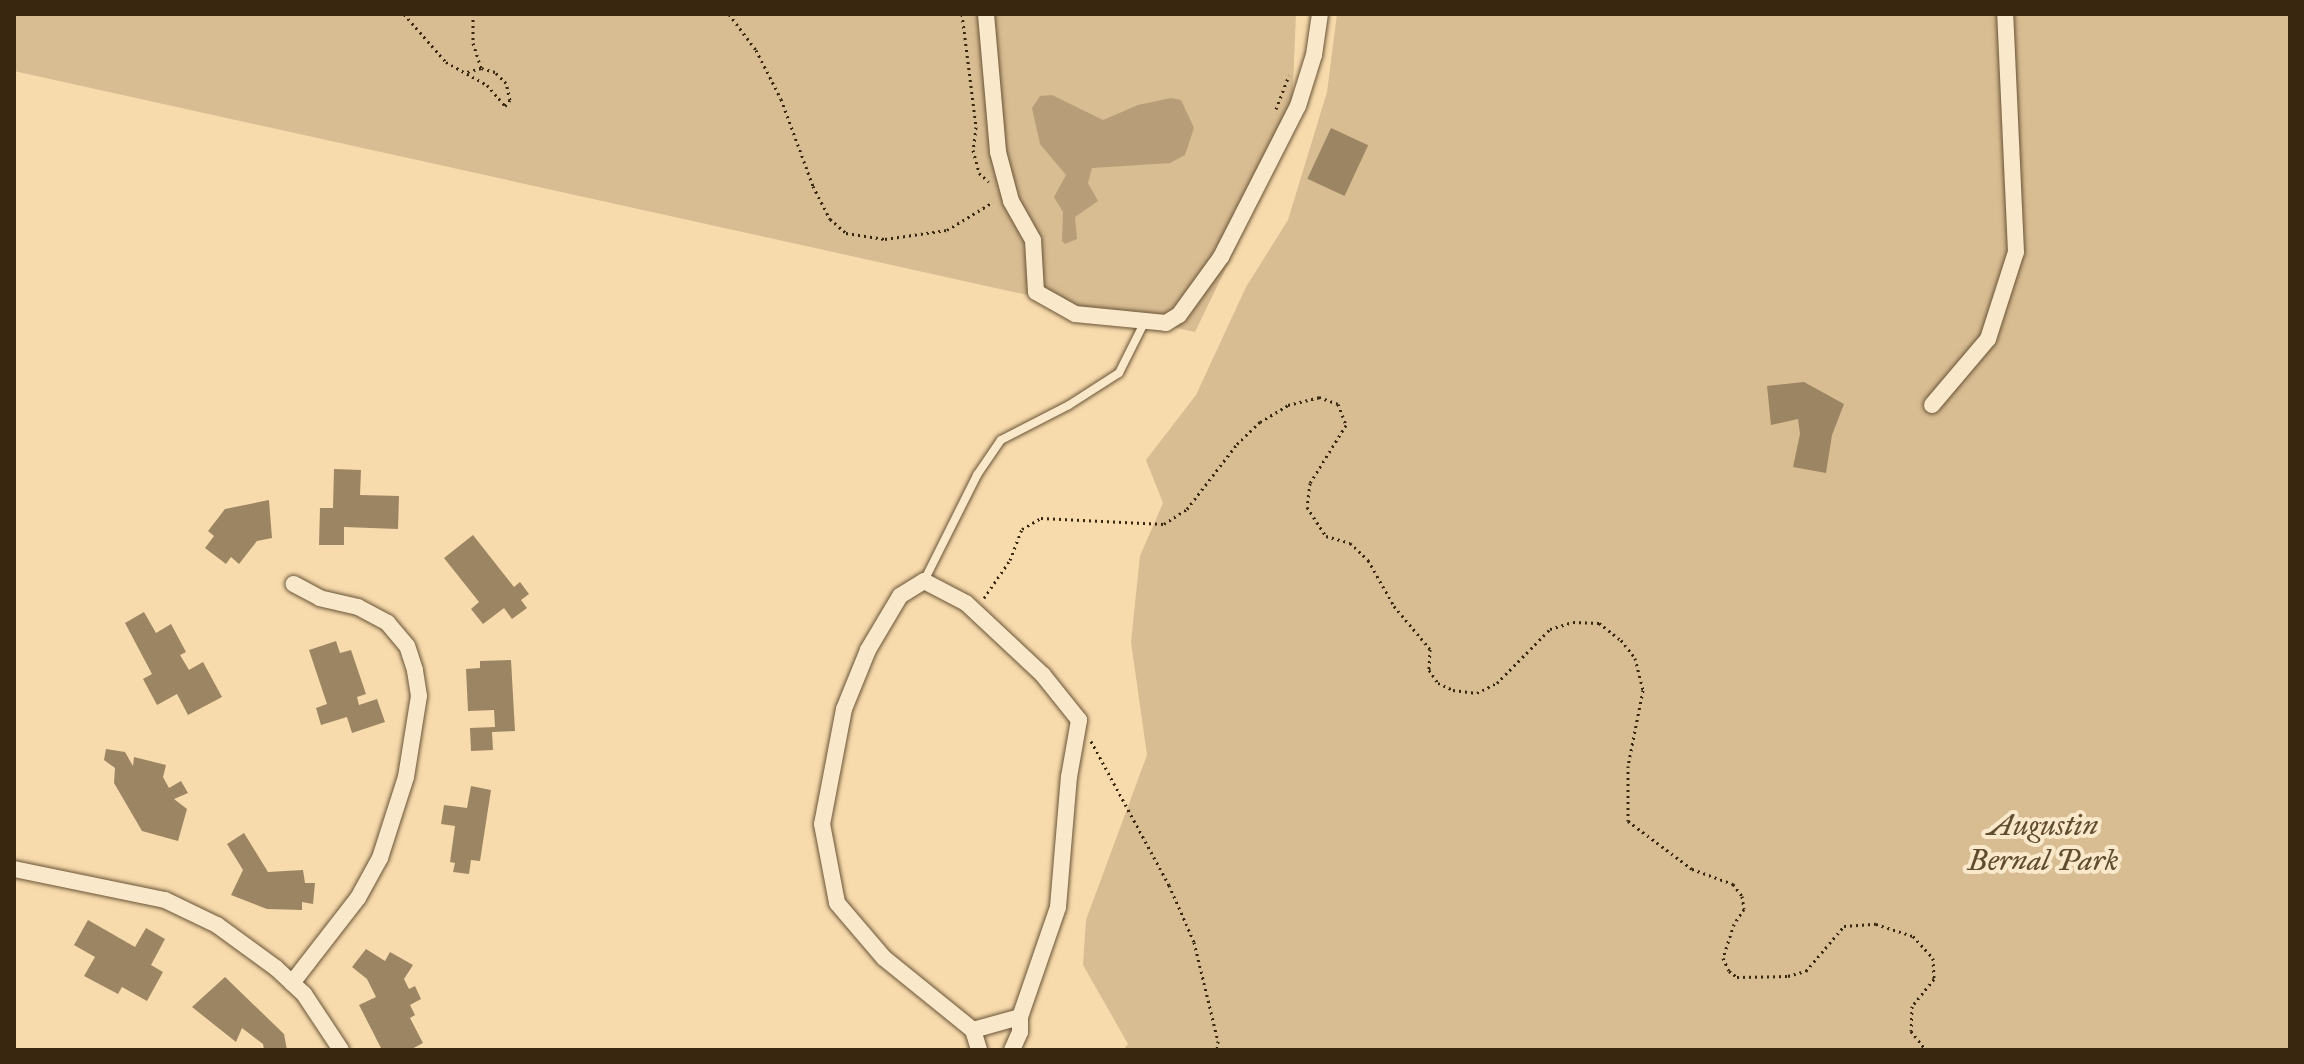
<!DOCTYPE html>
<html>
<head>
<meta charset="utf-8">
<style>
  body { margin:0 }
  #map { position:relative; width:2304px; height:1064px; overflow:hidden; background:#f8dbad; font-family:"IM FELL Great Primer",serif }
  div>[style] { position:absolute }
  .green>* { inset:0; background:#d8bc92 }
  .water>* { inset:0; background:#b79e78 }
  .building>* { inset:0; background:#9c8562; transform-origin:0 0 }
  .path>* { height:3px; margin-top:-1.5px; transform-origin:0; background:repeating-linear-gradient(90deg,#392710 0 2px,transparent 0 6px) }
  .roads { filter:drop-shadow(0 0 2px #695437) drop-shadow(0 0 2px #695437) }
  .lane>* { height:8px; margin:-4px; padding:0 4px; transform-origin:4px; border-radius:4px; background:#fae8ca }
  .street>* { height:16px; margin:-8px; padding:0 8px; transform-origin:8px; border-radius:8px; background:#fae8ca }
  span { translate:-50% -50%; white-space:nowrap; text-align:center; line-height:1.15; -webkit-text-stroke:8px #fae8ca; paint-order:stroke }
  .park-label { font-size:30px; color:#614c30; font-style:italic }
  .frame { position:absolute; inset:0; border:16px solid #392710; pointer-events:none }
</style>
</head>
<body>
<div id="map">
  <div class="green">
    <div style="clip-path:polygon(14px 14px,1296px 14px,1291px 134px,1195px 332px,14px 71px)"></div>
    <div style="clip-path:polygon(1337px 14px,2290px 14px,2290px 1050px,1123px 1050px,1128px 1044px,1083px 965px,1086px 920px,1147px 755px,1131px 642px,1140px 556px,1163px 503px,1146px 460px,1196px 395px,1246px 287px,1288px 220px,1327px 92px)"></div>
  </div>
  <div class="water">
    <div style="clip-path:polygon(1052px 95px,1103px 120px,1138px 105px,1171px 98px,1181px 100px,1194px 128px,1185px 155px,1170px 163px,1092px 168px,1088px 183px,1098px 201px,1075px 217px,1077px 239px,1065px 244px,1062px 241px,1063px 212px,1054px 197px,1066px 175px,1040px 144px,1032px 108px,1040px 96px)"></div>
  </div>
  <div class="building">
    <div style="left:1331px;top:128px;width:41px;height:56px;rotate:25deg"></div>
    <div style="clip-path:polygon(1804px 382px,1844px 404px,1832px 435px,1826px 473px,1793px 467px,1800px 434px,1798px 419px,1771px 425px,1767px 386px)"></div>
    <div style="clip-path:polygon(334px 469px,361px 470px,360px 495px,399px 496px,398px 529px,344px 527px,344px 545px,319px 545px,320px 508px,333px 508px)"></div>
    <div style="clip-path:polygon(269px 500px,272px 538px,257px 541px,239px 564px,231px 557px,226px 564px,205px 548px,214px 536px,208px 531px,225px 509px)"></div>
    <div style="clip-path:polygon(473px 535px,514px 587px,520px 582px,529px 594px,521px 600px,527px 608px,512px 619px,504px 608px,483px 624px,471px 609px,479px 602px,444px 558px)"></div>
    <div style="clip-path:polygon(144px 612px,156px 633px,171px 624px,186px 652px,180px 655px,189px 670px,203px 662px,222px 697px,188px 715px,177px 694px,157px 705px,143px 679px,152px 674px,125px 623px)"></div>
    <div style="clip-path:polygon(336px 641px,340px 653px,351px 650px,366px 694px,357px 697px,359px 705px,377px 699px,385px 722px,352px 733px,347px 717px,321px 725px,316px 708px,327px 704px,309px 650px)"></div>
    <div style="clip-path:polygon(511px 660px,515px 731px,492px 732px,493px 750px,471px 751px,470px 728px,495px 727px,494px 710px,468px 711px,466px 669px,480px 668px,480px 661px)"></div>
    <div style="clip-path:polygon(106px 749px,125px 752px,133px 766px,134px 757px,166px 765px,163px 777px,169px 788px,181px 781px,188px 793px,174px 799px,187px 809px,178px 841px,142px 831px,114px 783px,115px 768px,104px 760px)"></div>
    <div style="clip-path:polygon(471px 786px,491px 790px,480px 861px,471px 860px,469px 874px,453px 872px,455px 863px,450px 862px,455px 826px,441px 824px,444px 805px,467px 808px)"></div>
    <div style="clip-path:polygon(244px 833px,268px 872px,303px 870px,305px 883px,315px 883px,313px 904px,302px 902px,302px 910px,267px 909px,231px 895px,243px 870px,227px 844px)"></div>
    <div style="clip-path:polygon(88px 920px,135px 947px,146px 928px,165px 939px,151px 965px,163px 972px,147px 1001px,122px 987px,118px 994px,84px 976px,95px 957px,74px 945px)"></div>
    <div style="clip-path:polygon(366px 949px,385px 961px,390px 952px,413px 965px,404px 979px,409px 989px,415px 986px,421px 999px,410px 1005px,415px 1015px,410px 1018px,423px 1043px,410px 1050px,382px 1050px,359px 1005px,376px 997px,367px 979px,352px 967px)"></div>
    <div style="clip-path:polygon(225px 977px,284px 1034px,287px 1050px,264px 1050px,263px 1044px,242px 1028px,236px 1042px,192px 1007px)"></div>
  </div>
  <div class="path">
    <div style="left:404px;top:14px;width:64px;rotate:48.8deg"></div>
    <div style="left:446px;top:62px;width:47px;rotate:29.3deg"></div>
    <div style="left:487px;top:85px;width:28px;rotate:49deg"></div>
    <div style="left:505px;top:106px;width:8px;rotate:-50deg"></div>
    <div style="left:510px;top:100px;width:17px;rotate:-103deg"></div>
    <div style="left:506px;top:83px;width:16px;rotate:-135deg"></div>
    <div style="left:495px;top:72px;width:15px;rotate:-164deg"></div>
    <div style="left:481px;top:68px;width:15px;rotate:164deg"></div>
    <div style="left:473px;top:14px;width:29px;rotate:90deg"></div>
    <div style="left:473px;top:43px;width:26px;rotate:72deg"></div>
    <div style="left:729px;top:14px;width:45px;rotate:53.1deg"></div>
    <div style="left:756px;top:50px;width:55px;rotate:63deg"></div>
    <div style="left:781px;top:99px;width:93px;rotate:69.8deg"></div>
    <div style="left:813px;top:186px;width:37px;rotate:63deg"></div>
    <div style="left:830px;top:219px;width:21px;rotate:41deg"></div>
    <div style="left:846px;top:233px;width:39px;rotate:9deg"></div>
    <div style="left:885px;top:239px;width:63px;rotate:-8.3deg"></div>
    <div style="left:947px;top:230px;width:54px;rotate:-31.3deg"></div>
    <div style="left:962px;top:14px;width:114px;rotate:82.9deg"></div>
    <div style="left:976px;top:127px;width:23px;rotate:97deg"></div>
    <div style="left:973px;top:150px;width:24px;rotate:75deg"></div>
    <div style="left:979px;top:173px;width:13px;rotate:42deg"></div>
    <div style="left:1276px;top:109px;width:36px;rotate:-69deg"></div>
    <div style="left:984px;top:598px;width:46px;rotate:-55.6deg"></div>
    <div style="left:1010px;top:560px;width:33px;rotate:-69deg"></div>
    <div style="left:1022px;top:529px;width:22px;rotate:-30deg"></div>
    <div style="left:1041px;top:518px;width:123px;rotate:2.8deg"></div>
    <div style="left:1164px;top:524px;width:27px;rotate:-33deg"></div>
    <div style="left:1187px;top:509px;width:82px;rotate:-52.4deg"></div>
    <div style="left:1237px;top:444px;width:32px;rotate:-44deg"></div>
    <div style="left:1260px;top:422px;width:33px;rotate:-31deg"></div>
    <div style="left:1288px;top:405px;width:32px;rotate:-14deg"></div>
    <div style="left:1319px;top:397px;width:20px;rotate:20deg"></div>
    <div style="left:1338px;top:404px;width:22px;rotate:69deg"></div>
    <div style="left:1346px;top:425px;width:68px;rotate:121.8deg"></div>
    <div style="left:1310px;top:483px;width:24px;rotate:97deg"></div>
    <div style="left:1307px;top:507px;width:35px;rotate:57deg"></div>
    <div style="left:1326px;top:536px;width:25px;rotate:16deg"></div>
    <div style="left:1350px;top:543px;width:25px;rotate:43deg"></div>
    <div style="left:1368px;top:560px;width:53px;rotate:60.5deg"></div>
    <div style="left:1394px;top:606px;width:56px;rotate:50.1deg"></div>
    <div style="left:1430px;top:649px;width:21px;rotate:93deg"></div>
    <div style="left:1429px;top:670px;width:16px;rotate:55deg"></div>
    <div style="left:1438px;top:683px;width:17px;rotate:25deg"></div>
    <div style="left:1453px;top:690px;width:24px;rotate:7deg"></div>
    <div style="left:1477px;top:693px;width:22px;rotate:-27deg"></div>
    <div style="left:1497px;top:683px;width:76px;rotate:-45.5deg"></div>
    <div style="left:1550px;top:629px;width:24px;rotate:-17deg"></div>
    <div style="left:1573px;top:622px;width:26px;rotate:2deg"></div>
    <div style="left:1599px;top:623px;width:28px;rotate:38deg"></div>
    <div style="left:1621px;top:640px;width:23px;rotate:52deg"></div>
    <div style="left:1635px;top:658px;width:33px;rotate:76deg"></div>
    <div style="left:1643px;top:690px;width:77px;rotate:101.2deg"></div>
    <div style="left:1628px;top:766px;width:55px;rotate:90deg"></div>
    <div style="left:1628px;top:821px;width:80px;rotate:36.9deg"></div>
    <div style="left:1692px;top:869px;width:44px;rotate:20.1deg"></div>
    <div style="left:1733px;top:884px;width:15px;rotate:53deg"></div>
    <div style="left:1742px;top:896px;width:13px;rotate:81deg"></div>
    <div style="left:1744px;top:909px;width:18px;rotate:124deg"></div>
    <div style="left:1734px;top:924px;width:36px;rotate:108deg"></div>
    <div style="left:1723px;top:958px;width:14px;rotate:65deg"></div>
    <div style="left:1729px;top:971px;width:10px;rotate:37deg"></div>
    <div style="left:1737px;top:977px;width:51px;rotate:-1.1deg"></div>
    <div style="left:1788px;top:976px;width:19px;rotate:-16deg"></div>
    <div style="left:1806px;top:971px;width:59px;rotate:-49.8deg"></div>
    <div style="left:1844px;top:926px;width:32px;rotate:-4deg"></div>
    <div style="left:1876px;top:924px;width:39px;rotate:18deg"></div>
    <div style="left:1913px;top:936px;width:30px;rotate:48deg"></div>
    <div style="left:1933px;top:958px;width:21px;rotate:87deg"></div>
    <div style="left:1934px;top:979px;width:35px;rotate:129deg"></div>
    <div style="left:1912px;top:1006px;width:25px;rotate:92deg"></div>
    <div style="left:1911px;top:1031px;width:24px;rotate:52deg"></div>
    <div style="left:1091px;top:741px;width:164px;rotate:61.6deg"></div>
    <div style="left:1169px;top:885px;width:62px;rotate:66.3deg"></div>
    <div style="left:1194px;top:942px;width:102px;rotate:76.4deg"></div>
    <div style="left:1218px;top:1041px;width:9px;rotate:96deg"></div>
    <div style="left:2287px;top:1050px;width:9px;rotate:-69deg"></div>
  </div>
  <div class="roads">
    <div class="lane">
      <div style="left:924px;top:581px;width:119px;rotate:-63.4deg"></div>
      <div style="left:977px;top:475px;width:42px;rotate:-55.6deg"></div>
      <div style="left:1001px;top:440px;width:76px;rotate:-27.2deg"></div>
      <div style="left:1069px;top:405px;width:59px;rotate:-32.6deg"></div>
      <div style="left:1119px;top:373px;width:56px;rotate:-63.4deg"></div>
    </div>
    <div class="street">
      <div style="left:986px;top:14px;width:139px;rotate:85deg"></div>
      <div style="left:998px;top:152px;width:51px;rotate:75.1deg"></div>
      <div style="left:1011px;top:201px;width:45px;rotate:60.6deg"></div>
      <div style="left:1033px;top:240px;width:52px;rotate:86.7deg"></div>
      <div style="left:1036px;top:292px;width:45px;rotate:29.4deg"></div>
      <div style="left:1075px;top:314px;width:91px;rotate:5.6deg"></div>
      <div style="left:1166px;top:323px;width:15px;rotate:-32deg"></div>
      <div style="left:1179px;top:315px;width:72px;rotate:-54.1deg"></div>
      <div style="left:1221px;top:257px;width:169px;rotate:-63deg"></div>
      <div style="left:1298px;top:106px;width:53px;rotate:-72.6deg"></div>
      <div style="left:1314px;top:55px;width:41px;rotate:-81.7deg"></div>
      <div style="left:1932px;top:405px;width:87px;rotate:-49.7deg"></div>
      <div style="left:1988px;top:339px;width:91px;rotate:-72.2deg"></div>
      <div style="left:2016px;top:252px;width:238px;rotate:-92.6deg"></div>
      <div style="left:14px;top:869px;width:154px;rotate:11.6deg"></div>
      <div style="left:165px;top:900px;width:58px;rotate:25.7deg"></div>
      <div style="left:217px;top:925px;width:73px;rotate:36.1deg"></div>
      <div style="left:276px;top:968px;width:38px;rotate:43deg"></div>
      <div style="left:304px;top:994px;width:67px;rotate:56.5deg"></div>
      <div style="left:292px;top:983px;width:108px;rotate:-52.2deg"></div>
      <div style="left:358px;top:898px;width:46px;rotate:-61.2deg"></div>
      <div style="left:380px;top:858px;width:85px;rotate:-72.2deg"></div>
      <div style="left:406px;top:777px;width:82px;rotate:-80.9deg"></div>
      <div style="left:419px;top:696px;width:26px;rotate:-99deg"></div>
      <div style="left:415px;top:670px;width:25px;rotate:-108deg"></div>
      <div style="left:407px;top:646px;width:30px;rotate:-130deg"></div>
      <div style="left:388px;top:623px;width:34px;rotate:-152deg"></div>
      <div style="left:358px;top:607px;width:39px;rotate:-167deg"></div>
      <div style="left:320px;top:598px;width:30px;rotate:-152deg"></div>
      <div style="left:973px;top:1030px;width:49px;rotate:-15.5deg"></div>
      <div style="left:1020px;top:1017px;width:116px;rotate:-70.9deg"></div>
      <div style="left:1058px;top:907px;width:130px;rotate:-85.2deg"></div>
      <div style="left:1069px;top:777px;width:58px;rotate:-80deg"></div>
      <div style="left:1079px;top:720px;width:58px;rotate:-128.7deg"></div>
      <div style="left:1043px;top:675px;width:105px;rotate:-136.9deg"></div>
      <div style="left:966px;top:603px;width:47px;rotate:-152.4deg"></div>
      <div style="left:924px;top:581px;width:28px;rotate:148deg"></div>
      <div style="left:900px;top:596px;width:63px;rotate:120.7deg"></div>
      <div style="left:868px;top:650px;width:64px;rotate:112.1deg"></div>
      <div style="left:844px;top:709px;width:117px;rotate:100.8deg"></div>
      <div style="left:822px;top:824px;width:80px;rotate:79.2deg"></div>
      <div style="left:837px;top:903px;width:72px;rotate:49.5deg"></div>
      <div style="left:884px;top:958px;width:114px;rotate:39deg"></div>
      <div style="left:973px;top:1030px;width:21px;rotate:73deg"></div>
      <div style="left:1012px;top:1050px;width:20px;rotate:-66deg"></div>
      <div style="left:1020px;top:1032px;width:15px;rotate:-90deg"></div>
    </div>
  </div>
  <div class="park-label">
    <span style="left:2043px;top:842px">Augustin<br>Bernal Park</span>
  </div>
  <div class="frame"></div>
</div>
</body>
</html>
